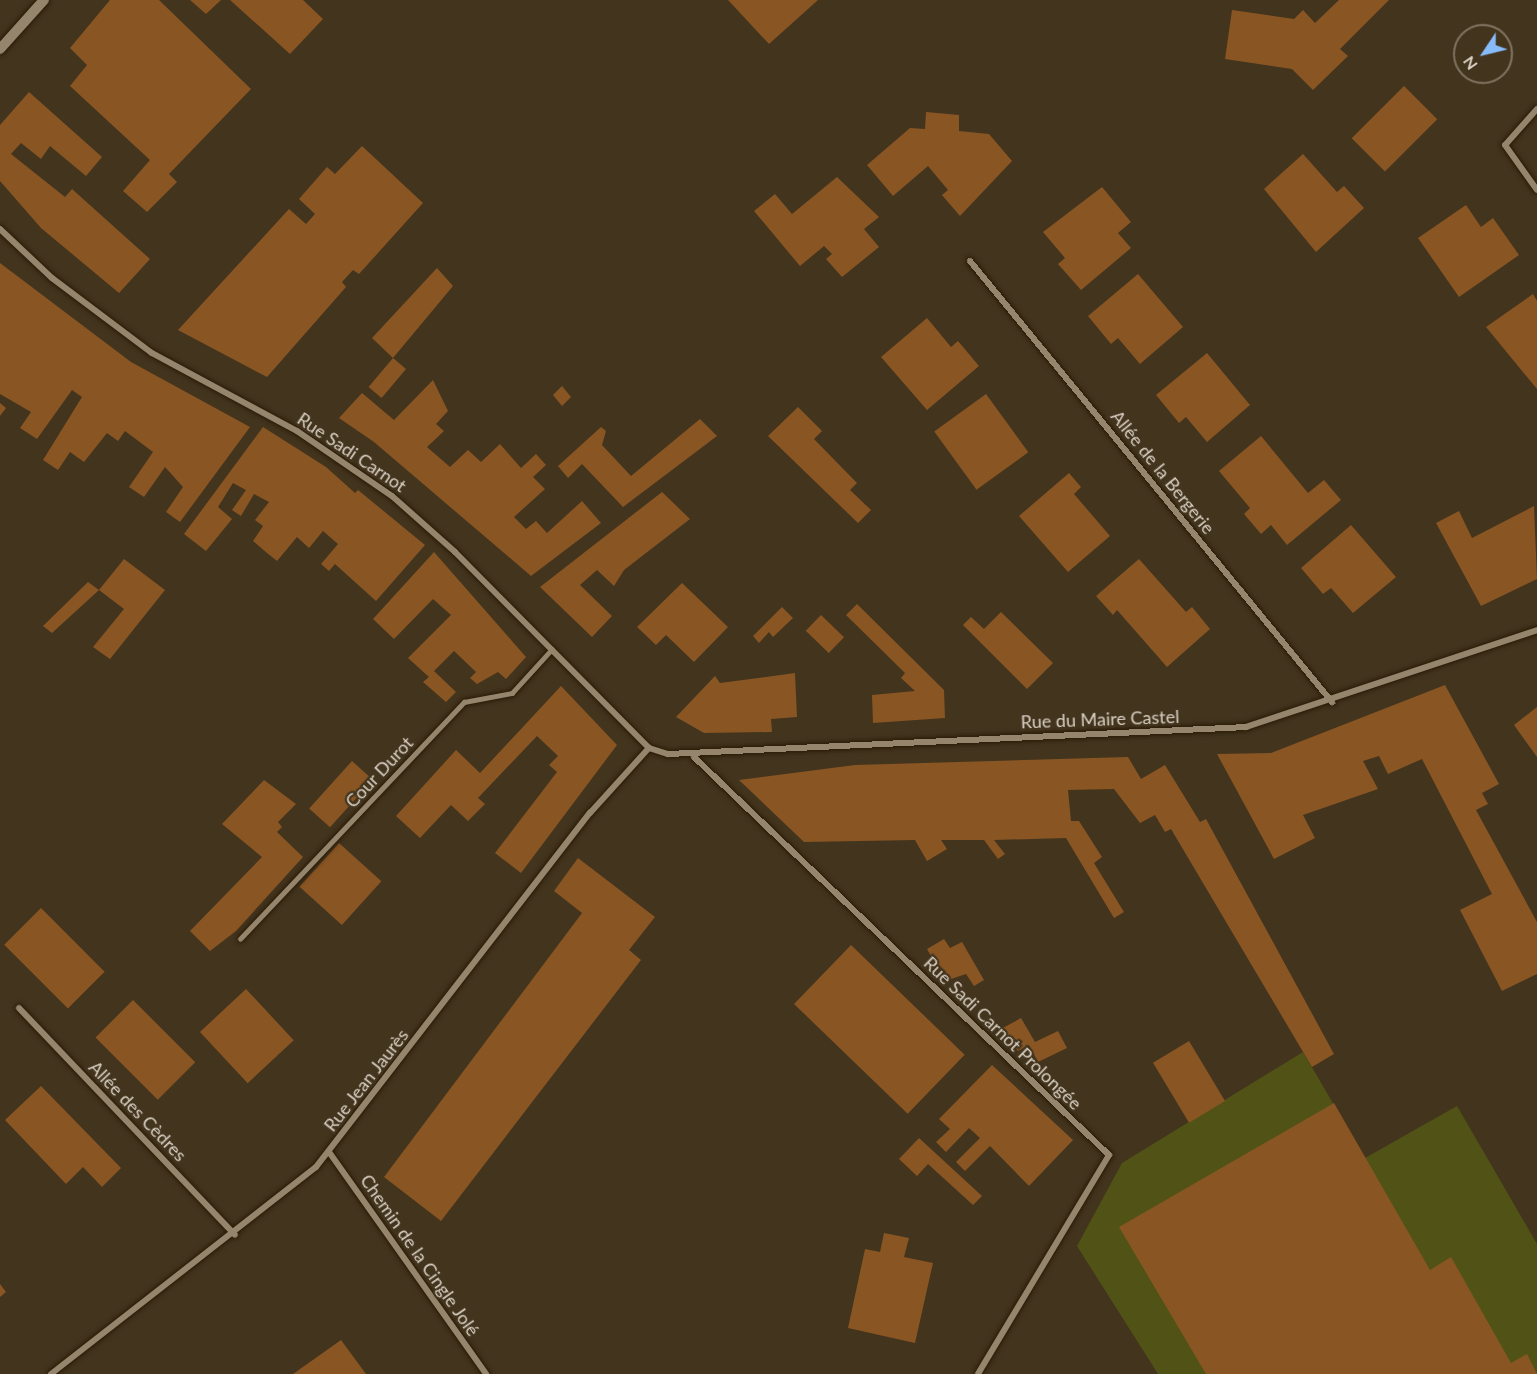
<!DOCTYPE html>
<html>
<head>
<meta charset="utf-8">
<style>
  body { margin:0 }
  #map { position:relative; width:1537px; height:1374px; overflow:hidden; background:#43341e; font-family:Lato,sans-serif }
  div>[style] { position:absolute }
  .green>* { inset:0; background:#505315 }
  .building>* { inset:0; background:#895523; transform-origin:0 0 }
  .roads { filter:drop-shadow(0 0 2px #291b06) drop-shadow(0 0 2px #291b06) }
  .service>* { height:4.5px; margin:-2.25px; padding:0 2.25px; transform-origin:2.25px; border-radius:2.25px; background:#95856c }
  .minor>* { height:6px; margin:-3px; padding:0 3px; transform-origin:3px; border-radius:3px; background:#95856c }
  .tertiary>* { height:10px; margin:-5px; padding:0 5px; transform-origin:5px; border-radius:5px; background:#95856c }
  span { translate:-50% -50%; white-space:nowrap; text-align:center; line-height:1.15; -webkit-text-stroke:4.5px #43341e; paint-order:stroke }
  .street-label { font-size:18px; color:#dad1c4 }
  .north { position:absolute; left:1453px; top:24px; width:60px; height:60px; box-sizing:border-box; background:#43341e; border:2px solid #7f7360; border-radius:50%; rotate:235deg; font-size:16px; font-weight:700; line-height:24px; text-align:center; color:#dad1c4 }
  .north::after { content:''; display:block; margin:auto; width:21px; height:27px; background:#87bbfb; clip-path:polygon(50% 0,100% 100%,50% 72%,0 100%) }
</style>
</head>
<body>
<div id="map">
  <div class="green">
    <div style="clip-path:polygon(1303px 1052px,1365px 1158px,1457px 1106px,1537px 1244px,1537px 1374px,1158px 1374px,1077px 1246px,1122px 1163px)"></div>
  </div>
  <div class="building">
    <div style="clip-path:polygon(110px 0,159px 0,251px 89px,169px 174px,177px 182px,147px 212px,123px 191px,150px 160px,70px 86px,87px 65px,70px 48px)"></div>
    <div style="clip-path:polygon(190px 0,221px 0,206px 14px)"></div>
    <div style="clip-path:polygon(230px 0,303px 0,323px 19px,290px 54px)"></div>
    <div style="clip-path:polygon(728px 0,818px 0,769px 44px)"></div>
    <div style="clip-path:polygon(1339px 0,1389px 0,1340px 49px,1348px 56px,1313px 90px,1292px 69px,1225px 59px,1232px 10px,1294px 19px,1303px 10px,1315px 23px)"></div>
    <div style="left:1404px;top:86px;width:47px;height:74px;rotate:45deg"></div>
    <div style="clip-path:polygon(29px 92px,102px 157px,86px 176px,50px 146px,41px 159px,21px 143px,11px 154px,65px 197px,72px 189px,150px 259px,119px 293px,41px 228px,0 181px,0 125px)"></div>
    <div style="clip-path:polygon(926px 112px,959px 115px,959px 131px,989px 134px,1012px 161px,960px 216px,942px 195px,948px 190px,928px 166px,893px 196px,867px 165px,910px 128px,925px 129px)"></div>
    <div style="clip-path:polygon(362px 146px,423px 203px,359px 274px,353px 270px,342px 282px,346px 287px,267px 377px,178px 330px,289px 209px,306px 224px,315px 214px,299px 199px,327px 167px,335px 174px)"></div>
    <div style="clip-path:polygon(1303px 154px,1337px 192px,1344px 186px,1364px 208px,1316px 252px,1264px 189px)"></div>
    <div style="clip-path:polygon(837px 177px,879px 217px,864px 229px,879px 247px,842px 277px,826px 259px,832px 254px,824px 246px,800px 266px,754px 211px,775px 194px,792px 214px)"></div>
    <div style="clip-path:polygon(1102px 187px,1131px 222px,1118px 233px,1131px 248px,1081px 290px,1058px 264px,1065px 258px,1043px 232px)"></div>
    <div style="clip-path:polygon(1466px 205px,1481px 227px,1493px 218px,1519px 255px,1459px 297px,1418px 238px)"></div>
    <div style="clip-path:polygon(0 263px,131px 362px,250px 427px,180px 522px,166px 512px,183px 487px,165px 467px,144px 497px,129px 487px,153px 452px,125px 431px,118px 441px,107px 433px,84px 462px,70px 452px,58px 470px,43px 460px,82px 397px,72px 390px,37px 439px,20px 428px,31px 412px,0 394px)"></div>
    <div style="clip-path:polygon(437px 268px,453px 286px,393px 358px,372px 338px)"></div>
    <div style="clip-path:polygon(1138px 274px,1183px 327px,1140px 364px,1118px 338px,1111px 344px,1088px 316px)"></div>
    <div style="clip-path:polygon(1533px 294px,1537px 301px,1537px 389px,1486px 327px)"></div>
    <div style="clip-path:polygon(927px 318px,951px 347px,958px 341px,979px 366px,927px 410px,881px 357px)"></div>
    <div style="clip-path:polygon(1207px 353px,1250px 405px,1207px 442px,1186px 417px,1179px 423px,1156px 395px)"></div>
    <div style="left:393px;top:358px;width:17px;height:38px;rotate:40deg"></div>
    <div style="clip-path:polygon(433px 380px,448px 411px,436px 424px,444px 431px,427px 447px,450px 467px,468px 450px,481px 462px,500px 444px,521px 468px,536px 454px,546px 465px,533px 477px,545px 489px,514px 517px,526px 529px,536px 521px,547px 533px,582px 501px,601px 523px,531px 576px,374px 442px,339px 418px,362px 393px,394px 420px)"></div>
    <div style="clip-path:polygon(562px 386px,571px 397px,562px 406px,553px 395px)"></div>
    <div style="left:986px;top:394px;width:72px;height:64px;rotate:54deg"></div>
    <div style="clip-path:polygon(0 403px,6px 408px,0 416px)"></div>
    <div style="clip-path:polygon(798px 407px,822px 431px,814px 439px,857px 483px,850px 490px,871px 510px,858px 523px,768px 436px)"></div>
    <div style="clip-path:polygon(700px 419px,717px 436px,623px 507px,582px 464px,568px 478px,558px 466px,601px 427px,606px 431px,602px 445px,631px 476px)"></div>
    <div style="clip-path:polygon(263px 427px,326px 467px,355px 493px,358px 490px,425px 545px,376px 601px,335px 564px,329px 571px,321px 564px,338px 544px,323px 531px,309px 548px,297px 537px,277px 561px,267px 553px,253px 541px,263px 526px,255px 520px,269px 502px,254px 494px,241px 516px,232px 510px,246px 490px,233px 483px,218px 507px,232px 519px,206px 551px,184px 534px)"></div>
    <div style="clip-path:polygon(1261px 436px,1308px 493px,1324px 480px,1341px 500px,1287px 545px,1271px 525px,1261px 534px,1244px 514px,1250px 508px,1219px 471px)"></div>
    <div style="clip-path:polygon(1069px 473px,1081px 487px,1074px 494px,1110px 536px,1068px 572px,1019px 516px)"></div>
    <div style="clip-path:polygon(662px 492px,690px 519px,624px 570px,614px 586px,597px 570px,580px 585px,612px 616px,592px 637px,540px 587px)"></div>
    <div style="clip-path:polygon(1534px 506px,1537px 579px,1481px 606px,1436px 523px,1459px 511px,1472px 538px)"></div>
    <div style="clip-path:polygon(1351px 525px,1396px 577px,1353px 613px,1331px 588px,1323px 594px,1301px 568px)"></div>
    <div style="clip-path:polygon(434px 552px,526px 657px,506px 679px,498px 672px,477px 684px,470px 678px,476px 672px,454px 651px,434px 671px,456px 692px,446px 702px,423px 682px,429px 677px,408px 658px,451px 615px,433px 599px,394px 639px,373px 619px)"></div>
    <div style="clip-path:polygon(124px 559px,165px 590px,110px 659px,93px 647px,124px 609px,99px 590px,52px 633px,43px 626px,88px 582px,99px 590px)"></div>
    <div style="clip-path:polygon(1139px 559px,1186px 612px,1192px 607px,1210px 629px,1167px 667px,1117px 610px,1113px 615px,1096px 596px)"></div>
    <div style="clip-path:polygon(682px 583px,728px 627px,694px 662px,666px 635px,656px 645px,637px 627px)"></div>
    <div style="clip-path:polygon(857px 604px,944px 690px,945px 718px,873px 723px,872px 695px,915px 691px,901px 678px,905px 673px,846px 615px)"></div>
    <div style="clip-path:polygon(782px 607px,793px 618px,773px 637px,769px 632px,759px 643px,753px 636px)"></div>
    <div style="clip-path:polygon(1001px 612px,1053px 663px,1027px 689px,963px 625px,971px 617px,984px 629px)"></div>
    <div style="left:821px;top:615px;width:32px;height:22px;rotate:44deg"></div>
    <div style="clip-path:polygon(795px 673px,797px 717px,771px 719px,772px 732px,704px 733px,676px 717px,715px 676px,720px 683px)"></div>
    <div style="clip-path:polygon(1445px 685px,1499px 784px,1482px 793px,1488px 804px,1476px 810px,1537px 922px,1537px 974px,1502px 991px,1460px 910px,1492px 894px,1422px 759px,1388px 774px,1379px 756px,1363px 761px,1378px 789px,1303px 815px,1315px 838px,1274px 859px,1217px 754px,1271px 753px)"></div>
    <div style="clip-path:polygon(561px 686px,617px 745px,521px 873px,495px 853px,557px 772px,549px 765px,558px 756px,537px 736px,478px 798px,485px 804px,468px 821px,451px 805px,420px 838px,396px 816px,456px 750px,480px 773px)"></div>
    <div style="clip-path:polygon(1537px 707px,1537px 757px,1514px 725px)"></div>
    <div style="clip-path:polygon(1128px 757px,1141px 779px,1165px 765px,1200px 822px,1206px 819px,1334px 1054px,1312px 1067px,1171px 829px,1165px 832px,1155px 815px,1140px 823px,1114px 789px,1068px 790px,1071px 821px,1079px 821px,1102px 857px,1094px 863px,1124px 912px,1114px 918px,1066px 838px,994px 840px,1005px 854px,998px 859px,984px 840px,941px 840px,947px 849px,927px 861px,915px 840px,804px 842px,739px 780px,855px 765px)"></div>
    <div style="left:352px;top:761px;width:28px;height:64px;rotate:42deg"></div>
    <div style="clip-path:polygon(264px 780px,296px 804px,278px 822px,282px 827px,277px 832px,303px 857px,236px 931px,210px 951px,190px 931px,262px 857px,222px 824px)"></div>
    <div style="left:339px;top:843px;width:57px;height:59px;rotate:42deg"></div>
    <div style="clip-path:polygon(578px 858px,655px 917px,629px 950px,641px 960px,441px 1221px,384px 1177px,582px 913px,554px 891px)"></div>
    <div style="left:41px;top:908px;width:90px;height:52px;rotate:45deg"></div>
    <div style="clip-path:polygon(944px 939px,950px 948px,962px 942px,984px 980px,974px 986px,966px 974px,945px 981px,927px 949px)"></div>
    <div style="left:851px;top:945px;width:158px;height:82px;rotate:44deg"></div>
    <div style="left:246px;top:989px;width:70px;height:63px;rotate:47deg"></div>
    <div style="left:133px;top:1000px;width:88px;height:53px;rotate:45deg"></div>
    <div style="clip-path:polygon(1021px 1018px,1035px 1042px,1058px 1031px,1067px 1048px,1038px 1062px,1029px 1045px,1018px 1051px,1001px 1029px)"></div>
    <div style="left:1189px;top:1041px;width:70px;height:42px;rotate:59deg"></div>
    <div style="clip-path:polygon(992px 1065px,1073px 1140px,1029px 1186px,990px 1146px,965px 1171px,956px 1162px,980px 1138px,969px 1128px,946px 1152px,936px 1142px,950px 1129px,939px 1119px)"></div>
    <div style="clip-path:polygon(41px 1086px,121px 1168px,102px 1187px,83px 1167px,66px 1184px,5px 1120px)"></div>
    <div style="clip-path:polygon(1334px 1103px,1430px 1270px,1451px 1257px,1511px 1363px,1527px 1354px,1537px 1374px,1206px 1374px,1119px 1227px)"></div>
    <div style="clip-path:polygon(919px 1138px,982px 1196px,973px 1205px,928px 1164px,917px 1176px,899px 1159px)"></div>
    <div style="clip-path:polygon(884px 1233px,909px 1238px,904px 1257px,933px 1263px,915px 1343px,848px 1328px,865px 1249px,880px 1252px)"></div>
    <div style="clip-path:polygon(0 1284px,6px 1292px,0 1297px)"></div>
    <div style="clip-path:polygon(341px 1340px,366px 1374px,293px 1374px)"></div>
  </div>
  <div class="roads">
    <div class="service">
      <div style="left:240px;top:939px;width:326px;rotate:-46.6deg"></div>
      <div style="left:464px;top:702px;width:49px;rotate:-10.6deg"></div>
      <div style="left:512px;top:693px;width:59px;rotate:-47.7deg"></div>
    </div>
    <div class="minor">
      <div style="left:1537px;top:109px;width:48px;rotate:131.6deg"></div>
      <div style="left:1505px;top:145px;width:55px;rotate:54.6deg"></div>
      <div style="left:0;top:229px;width:71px;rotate:43.3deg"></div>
      <div style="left:52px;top:278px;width:125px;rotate:36.9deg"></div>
      <div style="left:152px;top:353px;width:165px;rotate:28.3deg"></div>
      <div style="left:297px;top:431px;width:115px;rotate:34.4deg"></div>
      <div style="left:392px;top:496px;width:84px;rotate:41.6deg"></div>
      <div style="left:455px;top:552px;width:276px;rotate:45.3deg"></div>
      <div style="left:649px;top:748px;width:20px;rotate:18deg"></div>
      <div style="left:668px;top:754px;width:579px;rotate:-2.67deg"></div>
      <div style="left:1246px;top:727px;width:307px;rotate:-18.4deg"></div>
      <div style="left:970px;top:261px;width:571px;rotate:50.62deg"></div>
      <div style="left:694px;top:757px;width:575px;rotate:43.8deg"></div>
      <div style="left:1109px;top:1155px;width:255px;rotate:120.9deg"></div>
      <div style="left:19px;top:1008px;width:313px;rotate:46.4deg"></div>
      <div style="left:329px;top:1152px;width:272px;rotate:54.7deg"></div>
      <div style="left:51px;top:1374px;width:336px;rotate:-38deg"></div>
      <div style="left:316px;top:1167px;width:448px;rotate:-52.3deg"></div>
      <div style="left:590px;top:813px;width:88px;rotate:-47.8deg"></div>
    </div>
    <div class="tertiary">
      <div style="left:0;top:49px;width:66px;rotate:-48.1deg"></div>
    </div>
  </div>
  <div class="street-label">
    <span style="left:352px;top:452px;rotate:34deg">Rue Sadi Carnot</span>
    <span style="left:1163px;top:472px;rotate:51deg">Allée de la Bergerie</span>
    <span style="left:1100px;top:719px;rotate:-2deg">Rue du Maire Castel</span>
    <span style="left:379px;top:772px;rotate:-47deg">Cour Durot</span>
    <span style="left:1003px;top:1033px;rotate:44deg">Rue Sadi Carnot Prolongée</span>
    <span style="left:366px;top:1080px;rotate:-52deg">Rue Jean Jaurès</span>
    <span style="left:138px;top:1111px;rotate:46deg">Allée des Cèdres</span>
    <span style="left:420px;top:1255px;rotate:55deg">Chemin de la Cingle Jolé</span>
  </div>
  <div class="north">N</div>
</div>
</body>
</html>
